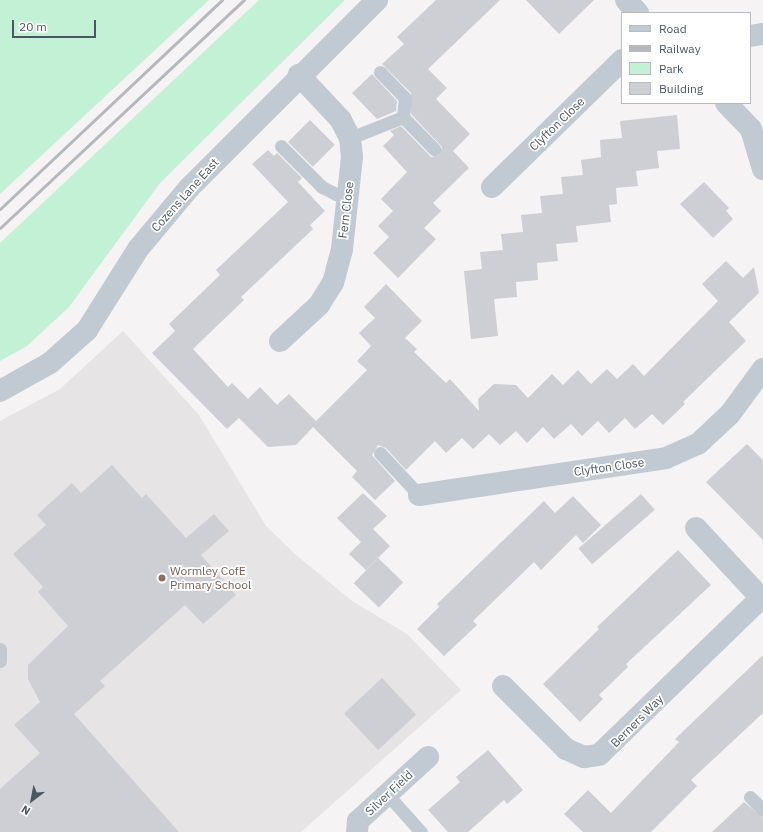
<!DOCTYPE html>
<html>
<head>
<meta charset="utf-8">
<style>
  body { margin:0 }
  #map { position:relative; width:763px; height:832px; overflow:hidden; background:#f5f3f3; font-family:"IBM Plex Sans",sans-serif }
  div>[style] { position:absolute }
  .education>* { inset:0; background:#e6e4e5 }
  .green>* { inset:0; background:#c3f1d5 }
  .building>* { inset:0; background:#cdcfd5; transform-origin:0 0 }
  .service>* { height:13px; margin:-6.5px; padding:0 6.5px; transform-origin:6.5px; border-radius:6.5px; background:#c1cad2 }
  .minor>* { height:22px; margin:-11px; padding:0 11px; transform-origin:11px; border-radius:11px; background:#c1cad2 }
  .rail>* { height:3px; margin:-1.5px; padding:0 1.5px; transform-origin:1.5px; border-radius:1.5px; background:#b5b8bd }
  .dots>* { width:11px; height:11px; translate:-50% -50%; box-sizing:border-box; border:2px solid #fff; border-radius:50% }
  span { translate:-50% -50%; white-space:nowrap; text-align:center; line-height:1.15; -webkit-text-stroke:3.5px #fff; paint-order:stroke }
  .street-label { font-size:12px; color:#4a5661 }
  .education-label { font-size:12px; color:#785e54 }
  .left { translate:0 -50%; text-align:left }
  .legend { position:absolute; left:621px; top:12px; width:130px; height:92px; box-sizing:border-box; background:#fff; border:1px solid #b7bbc0; margin:0; padding:5px 7px; list-style:none; font-size:12px; color:#4a5661 }
  .legend li { display:flex; align-items:center; gap:8px; height:20px }
  .legend b { width:20px; border:1px solid #b7bbc0 }
  .north { position:absolute; left:12px; top:780px; width:40px; height:40px; -webkit-text-stroke:3px #fff; paint-order:stroke; rotate:212deg; font-size:11px; font-weight:700; line-height:16px; text-align:center; color:#4a5661 }
  .north::after { content:''; display:block; margin:auto; width:14px; height:18px; background:#4a5661; clip-path:polygon(50% 0,100% 100%,50% 72%,0 100%) }
  .scale { position:absolute; left:12px; top:20px; width:84px; height:18px; box-sizing:border-box; border:2px solid #4a5661; border-top:0; padding-left:5px; font-size:12px; line-height:14px; white-space:nowrap; color:#4a5661; -webkit-text-stroke:3px #fff; paint-order:stroke }
</style>
</head>
<body>
<div id="map">
  <div class="education">
    <div style="clip-path:polygon(123px 331px,199px 415px,266px 526px,296px 555px,352px 601px,407px 634px,461px 690px,301px 832px,0 832px,0 421px,60px 389px)"></div>
  </div>
  <div class="green">
    <div style="clip-path:polygon(0 0,209px 0,0 194px)"></div>
    <div style="clip-path:polygon(259px 0,345px 0,160px 183px,69px 307px,27px 346px,0 361px,0 243px)"></div>
  </div>
  <div class="building">
    <div style="clip-path:polygon(436px 0,500px 0,428px 69px,447px 88px,436px 99px,470px 134px,453px 151px,469px 168px,433px 203px,441px 211px,424px 228px,436px 239px,398px 278px,373px 253px,389px 237px,378px 226px,393px 211px,381px 199px,407px 172px,383px 146px,394px 135px,390px 131px,401px 126px,431px 157px,439px 155px,442px 147px,411px 114px,411px 93px,382px 64px,404px 44px,397px 37px)"></div>
    <div style="clip-path:polygon(526px 0,594px 0,559px 34px)"></div>
    <div style="clip-path:polygon(372px 74px,397px 101px,396px 111px,377px 119px,352px 93px)"></div>
    <div style="clip-path:polygon(677px 115px,680px 149px,657px 151px,659px 168px,636px 171px,638px 186px,616px 188px,617px 204px,609px 205px,611px 222px,576px 226px,578px 242px,556px 244px,558px 261px,537px 263px,538px 280px,516px 282px,517px 297px,494px 299px,498px 336px,471px 339px,464px 271px,482px 269px,480px 252px,503px 250px,501px 234px,523px 232px,521px 215px,542px 213px,540px 196px,563px 194px,561px 177px,583px 175px,581px 160px,601px 157px,600px 140px,622px 138px,620px 121px)"></div>
    <div style="left:310px;top:120px;width:35px;height:31px;rotate:45deg"></div>
    <div style="clip-path:polygon(268px 150px,274px 156px,277px 153px,302px 178px,298px 182px,325px 211px,310px 225px,313px 229px,241px 297px,244px 300px,193px 349px,228px 387px,232px 383px,248px 399px,260px 387px,277px 405px,289px 394px,316px 421px,367px 370px,357px 361px,371px 346px,359px 333px,375px 318px,364px 307px,386px 284px,422px 321px,405px 338px,417px 349px,414px 352px,446px 383px,450px 379px,479px 411px,478px 399px,494px 384px,516px 385px,528px 398px,552px 374px,563px 385px,578px 370px,591px 384px,607px 369px,617px 379px,633px 364px,644px 376px,718px 301px,702px 284px,726px 261px,743px 278px,754px 267px,759px 293px,729px 322px,746px 341px,683px 402px,685px 404px,663px 425px,652px 414px,635px 429px,625px 418px,609px 433px,598px 421px,582px 436px,571px 424px,554px 439px,543px 427px,527px 443px,516px 431px,500px 445px,489px 434px,473px 449px,462px 438px,446px 453px,435px 441px,406px 470px,386px 448px,378px 445px,372px 455px,395px 481px,375px 500px,352px 477px,357px 471px,313px 427px,296px 445px,268px 447px,239px 418px,227px 429px,152px 353px,175px 331px,169px 324px,220px 275px,216px 270px,288px 202px,252px 164px)"></div>
    <div style="clip-path:polygon(704px 182px,729px 208px,726px 211px,733px 219px,713px 238px,680px 204px)"></div>
    <div style="clip-path:polygon(747px 444px,763px 460px,763px 540px,706px 482px)"></div>
    <div style="clip-path:polygon(112px 465px,142px 498px,146px 494px,186px 538px,214px 514px,229px 531px,201px 555px,236px 595px,203px 624px,185px 605px,100px 681px,105px 686px,74px 714px,179px 832px,0 832px,0 789px,40px 753px,14px 725px,40px 702px,28px 679px,28px 665px,68px 626px,38px 592px,43px 587px,13px 554px,46px 525px,37px 515px,72px 483px,81px 493px)"></div>
    <div style="clip-path:polygon(363px 493px,387px 516px,373px 529px,390px 546px,366px 570px,349px 554px,367px 536px,361px 542px,337px 518px)"></div>
    <div style="left:641px;top:494px;width:21px;height:83px;rotate:49deg"></div>
    <div style="clip-path:polygon(573px 496px,601px 525px,583px 543px,576px 535px,541px 570px,534px 562px,473px 621px,477px 625px,444px 656px,417px 629px,439px 607px,437px 604px,544px 501px,555px 513px)"></div>
    <div style="clip-path:polygon(678px 550px,711px 585px,626px 664px,628px 667px,599px 695px,603px 699px,580px 722px,543px 684px,599px 629px,597px 627px)"></div>
    <div style="left:378px;top:558px;width:35px;height:35px;rotate:44deg"></div>
    <div style="clip-path:polygon(763px 655px,763px 713px,691px 780px,697px 786px,651px 832px,583px 832px,564px 814px,588px 790px,611px 813px,679px 742px,675px 739px)"></div>
    <div style="left:382px;top:678px;width:50px;height:52px;rotate:47deg"></div>
    <div style="clip-path:polygon(488px 750px,523px 790px,507px 804px,504px 800px,468px 832px,448px 832px,428px 810px,460px 782px,456px 777px)"></div>
    <div style="clip-path:polygon(744px 802px,763px 818px,763px 832px,712px 832px)"></div>
  </div>
  <div class="service">
    <div style="left:380px;top:72px;width:36px;rotate:46deg"></div>
    <div style="left:405px;top:98px;width:19px;rotate:96deg"></div>
    <div style="left:403px;top:117px;width:45px;rotate:45.9deg"></div>
    <div style="left:350px;top:138px;width:57px;rotate:-21.6deg"></div>
    <div style="left:281px;top:146px;width:58px;rotate:45deg"></div>
    <div style="left:322px;top:187px;width:27px;rotate:27deg"></div>
    <div style="left:380px;top:453px;width:57px;rotate:47.1deg"></div>
    <div style="left:0;top:649px;width:12px;rotate:90deg"></div>
    <div style="left:387px;top:794px;width:51px;rotate:48.2deg"></div>
    <div style="left:750px;top:797px;width:18px;rotate:45deg"></div>
  </div>
  <div class="minor">
    <div style="left:626px;top:0;width:18px;rotate:47deg"></div>
    <div style="left:750px;top:36px;width:13px;rotate:-9deg"></div>
    <div style="left:726px;top:103px;width:36px;rotate:46deg"></div>
    <div style="left:751px;top:129px;width:42px;rotate:73.3deg"></div>
    <div style="left:492px;top:187px;width:182px;rotate:-44.3deg"></div>
    <div style="left:280px;top:341px;width:53px;rotate:-42.7deg"></div>
    <div style="left:319px;top:305px;width:26px;rotate:-58deg"></div>
    <div style="left:333px;top:283px;width:35px;rotate:-75deg"></div>
    <div style="left:342px;top:249px;width:93px;rotate:-83.8deg"></div>
    <div style="left:352px;top:157px;width:19px;rotate:-96deg"></div>
    <div style="left:350px;top:138px;width:20px;rotate:-117deg"></div>
    <div style="left:341px;top:120px;width:62px;rotate:-133deg"></div>
    <div style="left:0;top:391px;width:57px;rotate:-29.2deg"></div>
    <div style="left:50px;top:363px;width:50px;rotate:-41.7deg"></div>
    <div style="left:87px;top:330px;width:96px;rotate:-57.8deg"></div>
    <div style="left:138px;top:249px;width:80px;rotate:-50.1deg"></div>
    <div style="left:189px;top:188px;width:266px;rotate:-45deg"></div>
    <div style="left:419px;top:495px;width:250px;rotate:-8.5deg"></div>
    <div style="left:666px;top:458px;width:35px;rotate:-24deg"></div>
    <div style="left:698px;top:444px;width:44px;rotate:-43.2deg"></div>
    <div style="left:730px;top:414px;width:56px;rotate:-53.7deg"></div>
    <div style="left:696px;top:528px;width:98px;rotate:47.1deg"></div>
    <div style="left:503px;top:686px;width:89px;rotate:45deg"></div>
    <div style="left:566px;top:749px;width:20px;rotate:24deg"></div>
    <div style="left:584px;top:757px;width:15px;rotate:-8deg"></div>
    <div style="left:599px;top:755px;width:226px;rotate:-44.1deg"></div>
    <div style="left:357px;top:832px;width:11px;rotate:-85deg"></div>
    <div style="left:358px;top:821px;width:95px;rotate:-42.4deg"></div>
  </div>
  <div class="rail">
    <div style="left:0;top:209px;width:305px;rotate:-43.3deg"></div>
    <div style="left:0;top:228px;width:334px;rotate:-43.1deg"></div>
  </div>
  <div class="dots">
    <div style="left:162px;top:578px;background:#8d6e63"></div>
  </div>
  <div class="street-label">
    <span style="left:557px;top:124px;rotate:-44deg">Clyfton Close</span>
    <span style="left:185px;top:195px;rotate:-48deg">Cozens Lane East</span>
    <span style="left:346px;top:210px;rotate:-83deg">Fern Close</span>
    <span style="left:609px;top:467px;rotate:-8deg">Clyfton Close</span>
    <span style="left:637px;top:721px;rotate:-45deg">Berners Way</span>
    <span style="left:389px;top:793px;rotate:-43deg">Silver Field</span>
  </div>
  <div class="education-label">
    <span class="left" style="left:170px;top:578px">Wormley CofE<br>Primary School</span>
  </div>
  <ul class="legend">
  <li><b style="height:5px;background:#c1cad2"></b>Road</li>
  <li><b style="height:5px;background:#b5b8bd"></b>Railway</li>
  <li><b style="height:11px;background:#c3f1d5"></b>Park</li>
  <li><b style="height:11px;background:#cdcfd5"></b>Building</li>
  </ul>
  <div class="north">N</div>
  <div class="scale">20 m</div>
</div>
</body>
</html>
